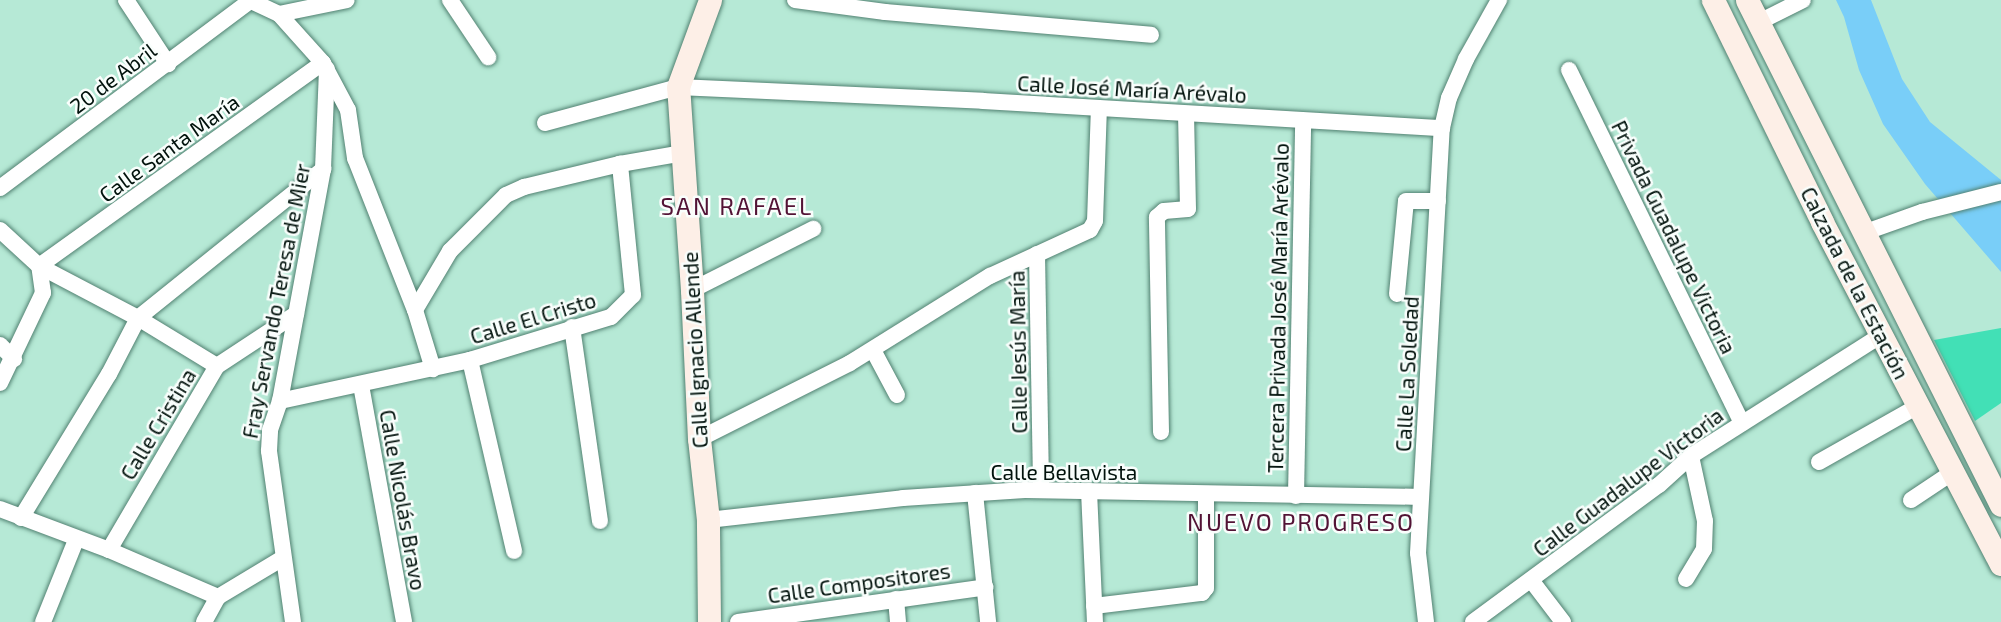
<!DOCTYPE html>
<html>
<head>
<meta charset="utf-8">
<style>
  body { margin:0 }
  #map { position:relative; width:2001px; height:622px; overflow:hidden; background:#b6e9d6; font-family:"Exo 2",sans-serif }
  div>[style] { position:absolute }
  .green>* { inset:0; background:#42e0b6 }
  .water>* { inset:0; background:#79cef8 }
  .roads { filter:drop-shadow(0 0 2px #518171) drop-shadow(0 0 2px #518171) }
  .street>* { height:16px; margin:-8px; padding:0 8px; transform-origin:8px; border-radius:8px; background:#fff }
  .secondary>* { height:23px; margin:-11.5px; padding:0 11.5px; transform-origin:11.5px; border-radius:11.5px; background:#fdefe7 }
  span { translate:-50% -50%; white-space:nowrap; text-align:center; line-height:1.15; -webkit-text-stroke:5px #f9fefc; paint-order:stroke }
  .street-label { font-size:21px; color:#01120c }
  .quarter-label { font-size:24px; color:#521335; letter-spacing:2px }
</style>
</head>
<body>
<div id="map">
  <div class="green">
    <div style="clip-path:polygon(2001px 328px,2001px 403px,1975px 421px,1934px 340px)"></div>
  </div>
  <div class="water">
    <div style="clip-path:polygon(1836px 0,1871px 0,1902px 79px,1930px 122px,2001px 180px,2001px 272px,1925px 184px,1883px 124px,1859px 70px,1844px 17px)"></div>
  </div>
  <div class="roads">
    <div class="street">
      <div style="left:126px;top:0;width:77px;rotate:56.7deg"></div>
      <div style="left:249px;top:0;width:33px;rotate:25deg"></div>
      <div style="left:279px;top:14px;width:66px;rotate:48.1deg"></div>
      <div style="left:323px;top:63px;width:53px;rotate:62deg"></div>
      <div style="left:348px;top:110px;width:49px;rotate:81.7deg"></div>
      <div style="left:355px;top:158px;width:163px;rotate:68.5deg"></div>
      <div style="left:415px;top:310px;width:62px;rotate:73deg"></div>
      <div style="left:450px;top:0;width:69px;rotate:56.3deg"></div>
      <div style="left:795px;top:0;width:91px;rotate:7.6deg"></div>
      <div style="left:885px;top:12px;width:267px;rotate:4.9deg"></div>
      <div style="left:279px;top:14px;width:69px;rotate:-11.6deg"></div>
      <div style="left:1759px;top:22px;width:49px;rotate:-26.6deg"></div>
      <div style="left:1569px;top:70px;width:393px;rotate:63.9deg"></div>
      <div style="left:545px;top:123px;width:138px;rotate:-15.1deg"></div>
      <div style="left:678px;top:87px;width:305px;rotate:2.6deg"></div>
      <div style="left:983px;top:101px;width:460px;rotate:3.4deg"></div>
      <div style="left:0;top:188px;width:312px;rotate:-36.8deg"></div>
      <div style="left:0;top:230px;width:53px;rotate:42.7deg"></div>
      <div style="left:39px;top:266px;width:112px;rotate:27.7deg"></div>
      <div style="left:138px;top:318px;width:92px;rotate:31.3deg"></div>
      <div style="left:1863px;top:233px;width:63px;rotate:-19.6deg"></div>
      <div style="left:1922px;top:212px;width:81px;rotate:-14.2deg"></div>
      <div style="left:1037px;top:254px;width:236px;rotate:89deg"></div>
      <div style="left:39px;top:266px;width:349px;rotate:-35.6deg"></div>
      <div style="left:692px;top:290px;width:136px;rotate:-26.8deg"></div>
      <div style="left:1397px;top:294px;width:93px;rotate:-84.5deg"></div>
      <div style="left:1406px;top:201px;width:32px"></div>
      <div style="left:415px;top:310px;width:69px;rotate:-59.3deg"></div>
      <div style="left:450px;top:251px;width:79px;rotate:-45deg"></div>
      <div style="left:506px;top:195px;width:20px;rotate:-24deg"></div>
      <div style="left:524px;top:187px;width:99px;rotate:-13.5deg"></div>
      <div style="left:620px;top:164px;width:64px;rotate:-9.9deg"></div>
      <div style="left:572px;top:327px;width:196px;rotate:81.8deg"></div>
      <div style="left:0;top:345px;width:20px;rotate:45deg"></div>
      <div style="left:873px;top:350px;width:51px;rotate:61.9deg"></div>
      <div style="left:470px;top:360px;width:196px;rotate:77deg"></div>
      <div style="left:0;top:383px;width:100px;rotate:-64.5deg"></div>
      <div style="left:43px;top:293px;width:27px;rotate:-98deg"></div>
      <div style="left:361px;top:385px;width:241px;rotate:79.7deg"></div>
      <div style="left:280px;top:401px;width:194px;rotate:-12.2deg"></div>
      <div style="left:470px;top:360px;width:147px;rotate:-17deg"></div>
      <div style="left:611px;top:317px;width:31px;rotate:-45deg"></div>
      <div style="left:633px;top:295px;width:132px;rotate:-95.7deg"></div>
      <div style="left:1161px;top:432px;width:215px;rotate:-91.1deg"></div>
      <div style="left:1157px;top:217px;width:9px;rotate:-41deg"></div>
      <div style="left:1164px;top:211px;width:24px;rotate:-5deg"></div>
      <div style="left:1188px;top:209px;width:95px;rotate:-91.2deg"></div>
      <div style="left:699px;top:439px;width:169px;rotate:-26.7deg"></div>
      <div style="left:850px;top:363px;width:165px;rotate:-31.9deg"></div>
      <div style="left:990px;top:276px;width:110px;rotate:-24.7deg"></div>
      <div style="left:1090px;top:230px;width:10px;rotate:-61deg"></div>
      <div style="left:1095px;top:221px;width:112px;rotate:-88deg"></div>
      <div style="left:1819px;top:462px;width:114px;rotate:-29.5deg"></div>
      <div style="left:1089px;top:491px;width:131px;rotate:87.4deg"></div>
      <div style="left:975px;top:493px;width:130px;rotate:84.2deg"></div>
      <div style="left:1296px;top:496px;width:375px;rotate:-88.9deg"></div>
      <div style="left:1911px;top:500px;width:50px;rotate:-33.7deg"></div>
      <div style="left:0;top:509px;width:116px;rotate:20.6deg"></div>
      <div style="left:109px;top:550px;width:119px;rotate:23.3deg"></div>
      <div style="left:21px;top:518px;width:169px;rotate:-58.6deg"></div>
      <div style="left:109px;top:374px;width:63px;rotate:-62.6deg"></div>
      <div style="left:138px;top:318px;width:238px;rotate:-38.8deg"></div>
      <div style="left:708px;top:520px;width:196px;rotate:-6.4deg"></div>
      <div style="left:903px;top:498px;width:122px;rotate:-3.8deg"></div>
      <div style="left:1025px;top:490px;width:396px;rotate:1deg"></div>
      <div style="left:109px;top:550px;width:213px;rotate:-59.6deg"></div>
      <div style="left:217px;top:366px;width:95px;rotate:-33.4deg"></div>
      <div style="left:1686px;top:579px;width:35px;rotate:-59deg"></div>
      <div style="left:1704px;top:549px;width:28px;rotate:-88deg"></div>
      <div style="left:1705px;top:521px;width:66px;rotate:-102.2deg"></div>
      <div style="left:1531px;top:580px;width:53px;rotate:52.7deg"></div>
      <div style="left:896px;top:599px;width:23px;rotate:85deg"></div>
      <div style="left:1094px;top:606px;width:109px;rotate:-6.9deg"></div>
      <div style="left:1202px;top:593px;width:6px;rotate:-51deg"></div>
      <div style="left:1206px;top:588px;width:94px;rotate:-90deg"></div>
      <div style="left:43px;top:622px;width:88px;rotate:-68.1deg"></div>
      <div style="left:204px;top:622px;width:29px;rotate:-61deg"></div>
      <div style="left:218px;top:597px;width:76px;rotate:-31deg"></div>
      <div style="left:293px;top:622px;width:173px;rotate:-98deg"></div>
      <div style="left:269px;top:451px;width:21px;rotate:-87deg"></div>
      <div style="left:270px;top:430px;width:31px;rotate:-71deg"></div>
      <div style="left:280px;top:401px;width:236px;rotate:-79.5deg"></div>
      <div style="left:323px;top:169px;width:100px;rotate:-87.7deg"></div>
      <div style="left:738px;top:622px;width:250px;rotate:-8deg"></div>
      <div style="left:1426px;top:622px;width:69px;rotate:-96.6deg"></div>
      <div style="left:1418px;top:553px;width:426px;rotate:-86.8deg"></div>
      <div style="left:1442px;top:128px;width:31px;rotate:-77deg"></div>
      <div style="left:1449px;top:98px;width:43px;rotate:-66.4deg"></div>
      <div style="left:1466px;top:59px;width:68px;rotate:-60.8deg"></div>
      <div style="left:1473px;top:622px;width:231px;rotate:-36.4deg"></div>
      <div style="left:1659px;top:485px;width:43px;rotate:-42.2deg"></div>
      <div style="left:1691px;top:456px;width:226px;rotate:-32.4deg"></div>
    </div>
    <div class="secondary">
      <div style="left:1713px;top:0;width:247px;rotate:63.8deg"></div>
      <div style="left:1822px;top:222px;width:386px;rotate:62.4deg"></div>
      <div style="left:1747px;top:0;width:565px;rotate:63.3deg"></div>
      <div style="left:709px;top:622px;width:102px;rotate:-90.6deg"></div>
      <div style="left:708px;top:520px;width:81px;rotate:-96.3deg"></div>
      <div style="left:699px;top:439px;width:149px;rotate:-92.7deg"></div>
      <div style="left:692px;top:290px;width:203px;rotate:-93.9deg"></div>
      <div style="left:678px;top:87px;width:93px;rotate:-69.8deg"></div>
    </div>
  </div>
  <div class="street-label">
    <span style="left:113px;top:78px;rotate:-37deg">20 de Abril</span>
    <span style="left:1132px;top:89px;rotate:3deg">Calle José María Arévalo</span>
    <span style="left:169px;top:148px;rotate:-36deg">Calle Santa María</span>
    <span style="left:1674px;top:237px;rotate:64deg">Privada Guadalupe Victoria</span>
    <span style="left:1855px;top:283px;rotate:63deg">Calzada de la Estación</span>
    <span style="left:276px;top:301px;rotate:-79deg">Fray Servando Teresa de Mier</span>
    <span style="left:1278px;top:308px;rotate:-89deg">Tercera Privada José María Arévalo</span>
    <span style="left:533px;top:318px;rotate:-17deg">Calle El Cristo</span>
    <span style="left:695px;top:350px;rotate:-93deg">Calle Ignacio Allende</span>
    <span style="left:1018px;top:352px;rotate:-91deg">Calle Jesús María</span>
    <span style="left:1407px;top:374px;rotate:-87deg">Calle La Soledad</span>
    <span style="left:158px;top:424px;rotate:-59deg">Calle Cristina</span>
    <span style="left:1064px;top:472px">Calle Bellavista</span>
    <span style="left:1628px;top:482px;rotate:-37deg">Calle Guadalupe Victoria</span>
    <span style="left:403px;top:500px;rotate:80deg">Calle Nicolás Bravo</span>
    <span style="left:859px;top:583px;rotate:-8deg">Calle Compositores</span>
  </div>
  <div class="quarter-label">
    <span style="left:737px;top:206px">SAN RAFAEL</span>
    <span style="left:1301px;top:522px">NUEVO PROGRESO</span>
  </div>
</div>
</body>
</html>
